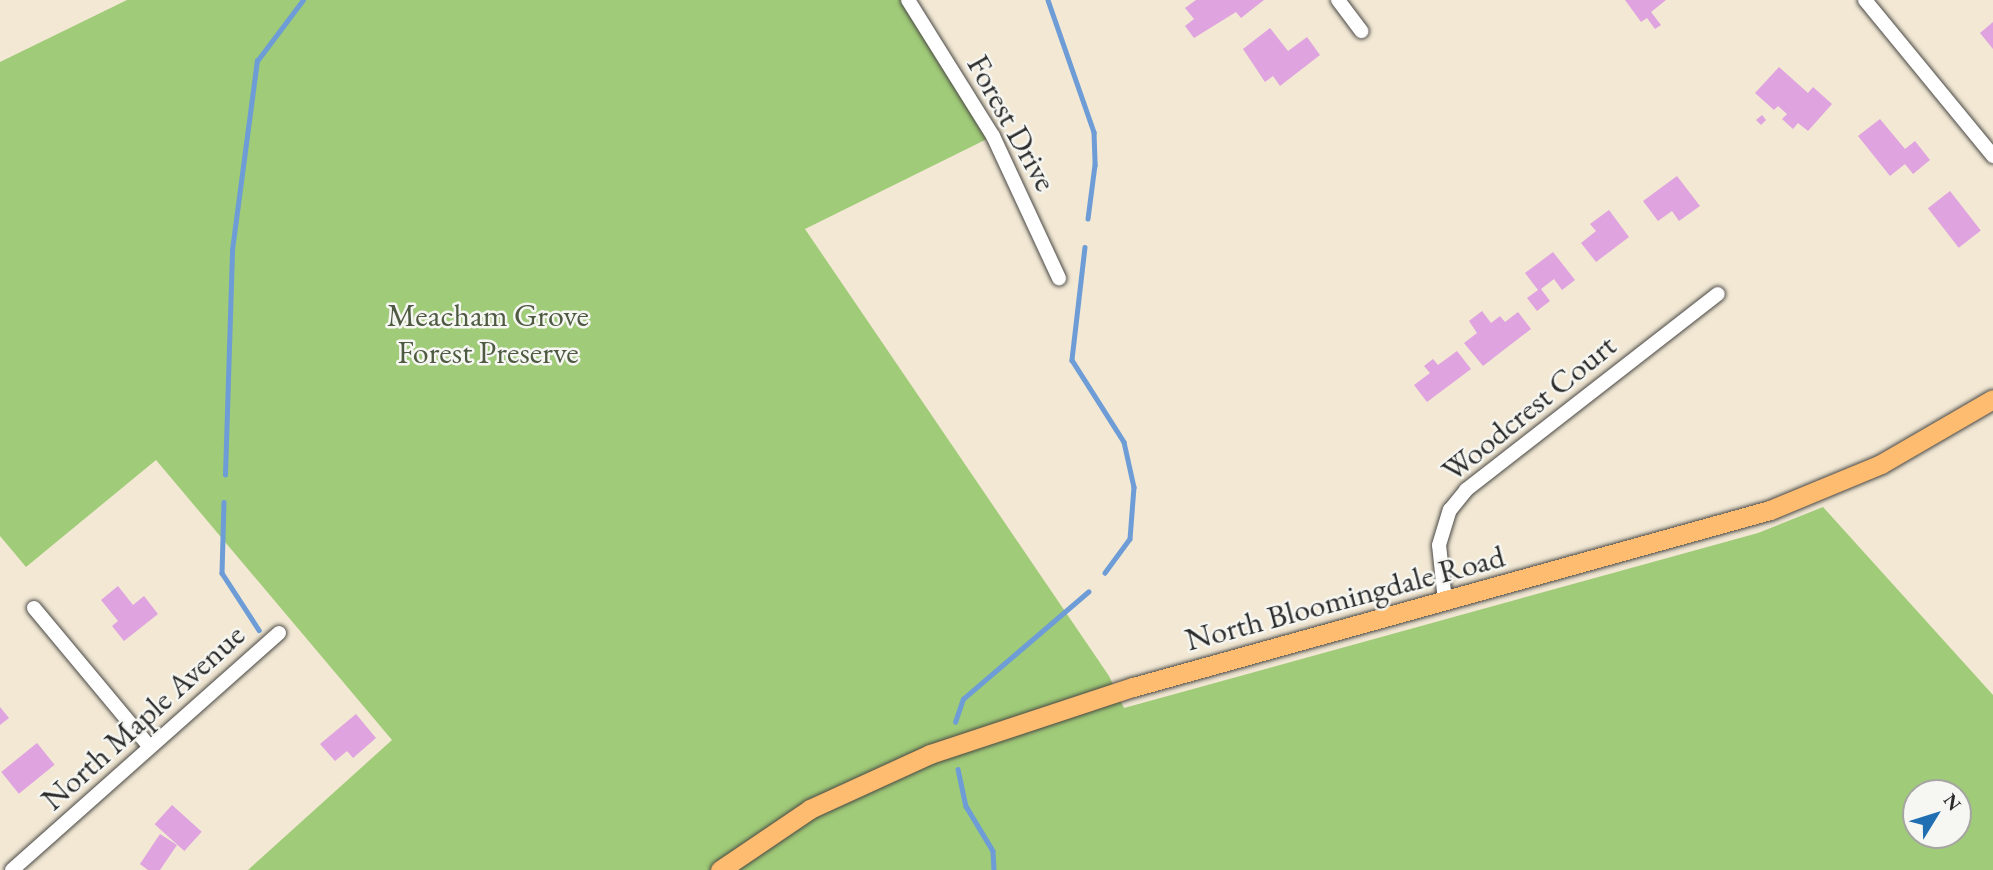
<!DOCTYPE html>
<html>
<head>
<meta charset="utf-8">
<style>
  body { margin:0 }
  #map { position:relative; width:1993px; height:870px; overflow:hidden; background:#f2e8d4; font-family:"EB Garamond",serif }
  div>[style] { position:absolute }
  .green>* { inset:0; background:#a0cb78 }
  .stream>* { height:4.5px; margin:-2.25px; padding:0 2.25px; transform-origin:2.25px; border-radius:2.25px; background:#6d9cd6 }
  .building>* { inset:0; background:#dfa3e0; transform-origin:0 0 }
  .roads { filter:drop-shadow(0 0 2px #494744) drop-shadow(0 0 2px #494744) }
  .minor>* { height:14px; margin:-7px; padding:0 7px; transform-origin:7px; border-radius:7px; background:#fff }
  .major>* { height:19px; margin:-9.5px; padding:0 9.5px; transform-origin:9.5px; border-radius:9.5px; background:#fdbc70 }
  span { translate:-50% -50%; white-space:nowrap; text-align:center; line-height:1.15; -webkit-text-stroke:5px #f6f6f2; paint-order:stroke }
  .street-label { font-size:32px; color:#2b2b2b }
  .park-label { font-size:32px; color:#4e5b42 }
  .north { position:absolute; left:1902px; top:779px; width:70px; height:70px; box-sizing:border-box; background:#f6f6f2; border:2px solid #a5a5a2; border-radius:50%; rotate:52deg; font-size:19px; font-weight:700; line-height:28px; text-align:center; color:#2b2b2b }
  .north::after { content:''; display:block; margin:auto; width:24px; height:32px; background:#1f6fb2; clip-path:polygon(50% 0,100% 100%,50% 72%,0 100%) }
</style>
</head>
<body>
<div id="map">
  <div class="green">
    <div style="clip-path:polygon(evenodd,127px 0,908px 0,993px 136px,805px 229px,1109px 676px,1124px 708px,1758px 533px,1823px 507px,1993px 695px,1993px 870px,248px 870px,392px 740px,156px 460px,26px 567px,0 536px,0 62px,127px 0,1916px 793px,1958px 793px,1958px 835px,1916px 835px,1916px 793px)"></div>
  </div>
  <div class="stream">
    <div style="left:1048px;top:0;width:140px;rotate:70.8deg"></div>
    <div style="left:1094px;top:132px;width:33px;rotate:88deg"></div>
    <div style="left:1095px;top:165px;width:54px;rotate:97.4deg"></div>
    <div style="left:1085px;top:247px;width:114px;rotate:96.6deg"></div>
    <div style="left:1072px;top:360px;width:97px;rotate:57.6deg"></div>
    <div style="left:1124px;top:442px;width:46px;rotate:77.5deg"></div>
    <div style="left:1134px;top:487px;width:52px;rotate:94.4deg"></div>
    <div style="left:1130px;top:539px;width:42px;rotate:126.3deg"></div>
    <div style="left:225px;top:475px;width:225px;rotate:-88.2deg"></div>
    <div style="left:232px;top:250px;width:191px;rotate:-82.5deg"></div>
    <div style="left:257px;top:61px;width:76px;rotate:-53deg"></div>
    <div style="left:224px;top:502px;width:71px;rotate:91.6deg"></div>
    <div style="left:222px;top:573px;width:68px;rotate:57deg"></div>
    <div style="left:955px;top:722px;width:24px;rotate:-71deg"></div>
    <div style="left:963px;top:699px;width:165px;rotate:-40.6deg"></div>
    <div style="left:958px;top:769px;width:38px;rotate:78deg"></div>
    <div style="left:966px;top:806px;width:52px;rotate:59deg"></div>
    <div style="left:993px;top:851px;width:19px;rotate:87deg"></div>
  </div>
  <div class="building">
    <div style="clip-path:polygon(1196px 0,1264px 0,1241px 18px,1236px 12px,1194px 38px,1185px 26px,1194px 19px,1185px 8px)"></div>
    <div style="clip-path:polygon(1625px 0,1666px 0,1651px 12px,1661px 25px,1655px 29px,1647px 18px,1641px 22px)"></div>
    <div style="clip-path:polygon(1993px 22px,1993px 49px,1980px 33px)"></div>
    <div style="clip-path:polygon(1270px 28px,1288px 51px,1307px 37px,1320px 55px,1280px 86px,1273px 76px,1265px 82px,1243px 49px)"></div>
    <div style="clip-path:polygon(1779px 67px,1808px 93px,1813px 87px,1832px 104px,1808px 131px,1798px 123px,1793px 129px,1782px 119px,1787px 114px,1778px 106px,1774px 110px,1755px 93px)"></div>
    <div style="clip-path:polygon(1762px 115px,1766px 120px,1761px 125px,1756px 120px)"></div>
    <div style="clip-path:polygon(1880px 119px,1905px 149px,1915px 141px,1930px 160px,1913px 174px,1905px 164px,1890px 176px,1858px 136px)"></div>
    <div style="clip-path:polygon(1677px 176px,1700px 206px,1679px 221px,1672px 211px,1658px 221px,1643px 201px)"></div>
    <div style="left:1950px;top:191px;width:50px;height:28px;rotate:52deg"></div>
    <div style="clip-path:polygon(1609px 210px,1629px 237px,1596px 262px,1581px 243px,1596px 231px,1590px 224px)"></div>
    <div style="clip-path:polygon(1553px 252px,1575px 280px,1562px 290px,1554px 279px,1541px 289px,1550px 301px,1537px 311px,1527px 298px,1538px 290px,1525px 273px)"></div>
    <div style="clip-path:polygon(1482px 311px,1491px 323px,1500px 316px,1505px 322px,1518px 312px,1531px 329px,1483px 366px,1464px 343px,1477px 333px,1469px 321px)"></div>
    <div style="clip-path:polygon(1457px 351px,1471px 369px,1427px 402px,1414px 385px,1430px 373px,1424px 366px,1433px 359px,1438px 365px)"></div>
    <div style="clip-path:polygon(118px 586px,133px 605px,144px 596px,158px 614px,124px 641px,112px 626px,118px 621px,101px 600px)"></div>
    <div style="clip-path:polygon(0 707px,9px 718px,0 725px)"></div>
    <div style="clip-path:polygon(356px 714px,376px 738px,353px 758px,347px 751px,335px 761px,320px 744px)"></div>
    <div style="left:37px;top:743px;width:28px;height:46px;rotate:51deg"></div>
    <div style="left:172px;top:805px;width:40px;height:26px;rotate:42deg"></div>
    <div style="clip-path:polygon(160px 834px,177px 845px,160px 870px,148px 870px,140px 864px)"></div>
  </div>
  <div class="roads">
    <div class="minor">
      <div style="left:908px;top:0;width:160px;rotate:58deg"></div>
      <div style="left:993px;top:136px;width:157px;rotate:65.1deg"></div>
      <div style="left:1338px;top:0;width:39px;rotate:53deg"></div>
      <div style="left:1865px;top:0;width:202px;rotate:50.6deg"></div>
      <div style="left:1445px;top:601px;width:56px;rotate:-96.1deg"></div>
      <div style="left:1439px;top:545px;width:37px;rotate:-73deg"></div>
      <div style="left:1450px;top:510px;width:26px;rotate:-51deg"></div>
      <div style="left:1466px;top:490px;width:319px;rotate:-37.9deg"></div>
      <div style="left:34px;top:608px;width:181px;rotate:50.2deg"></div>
      <div style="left:12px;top:870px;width:357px;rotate:-41.6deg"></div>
    </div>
    <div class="major">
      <div style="left:720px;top:870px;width:109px;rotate:-34.1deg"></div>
      <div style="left:810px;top:809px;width:132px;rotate:-24.6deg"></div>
      <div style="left:930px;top:754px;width:214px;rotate:-18.3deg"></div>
      <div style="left:1133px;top:687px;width:661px;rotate:-15.53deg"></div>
      <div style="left:1770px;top:510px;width:120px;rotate:-22.5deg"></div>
      <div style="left:1881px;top:464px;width:129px;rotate:-30.1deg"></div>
    </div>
  </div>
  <div class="street-label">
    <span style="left:1012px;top:123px;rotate:61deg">Forest Drive</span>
    <span style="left:1529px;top:408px;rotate:-39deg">Woodcrest Court</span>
    <span style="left:1345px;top:598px;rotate:-15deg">North Bloomingdale Road</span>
    <span style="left:143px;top:717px;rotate:-42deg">North Maple Avenue</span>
  </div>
  <div class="park-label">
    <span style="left:488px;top:334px">Meacham Grove<br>Forest Preserve</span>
  </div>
  <div class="north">N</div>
</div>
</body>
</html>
